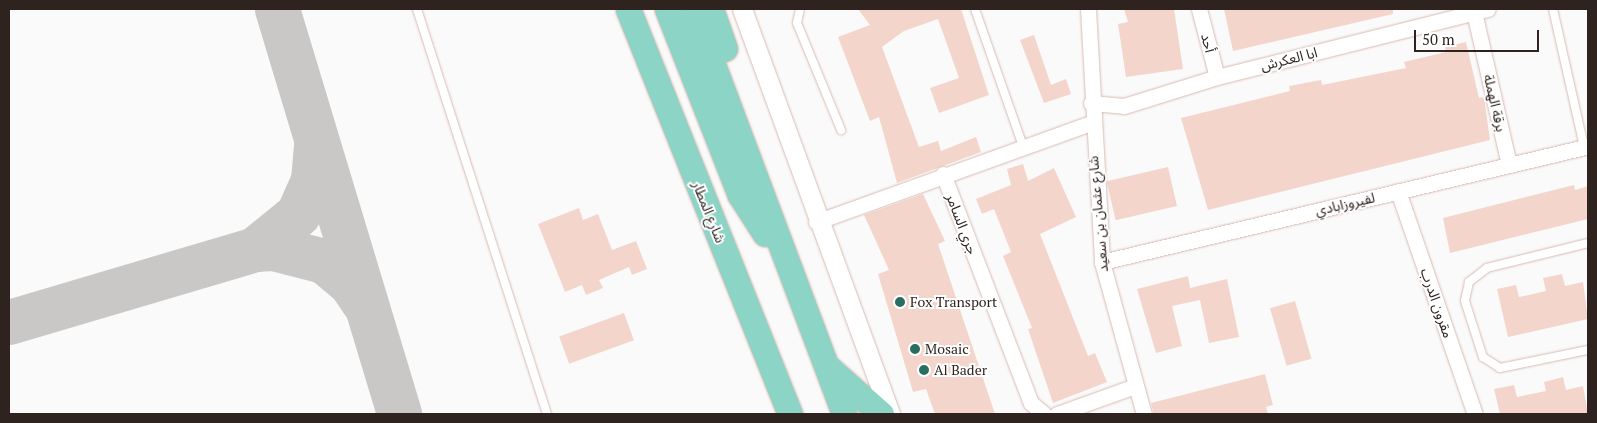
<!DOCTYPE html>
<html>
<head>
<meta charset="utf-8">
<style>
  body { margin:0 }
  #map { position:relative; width:1597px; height:423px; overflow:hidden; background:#fafafa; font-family:"PT Serif","Noto Sans Arabic",serif }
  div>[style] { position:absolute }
  .taxiway>* { height:45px; margin:-22.5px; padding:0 22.5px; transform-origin:22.5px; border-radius:22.5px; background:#cac8c6 }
  .building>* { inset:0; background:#f4d5cb; transform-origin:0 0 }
  .roads { filter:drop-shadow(0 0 1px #d8bab0) drop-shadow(0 0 1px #d8bab0) }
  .service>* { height:8px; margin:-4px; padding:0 4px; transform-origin:4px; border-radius:4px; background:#fff }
  .minor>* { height:15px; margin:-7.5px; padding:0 7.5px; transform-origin:7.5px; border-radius:7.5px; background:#fff }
  .tertiary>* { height:19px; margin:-9.5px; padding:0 9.5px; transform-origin:9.5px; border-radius:9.5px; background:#fff }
  .trunk>* { height:25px; margin:-12.5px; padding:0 12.5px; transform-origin:12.5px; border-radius:12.5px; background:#8cd4c6 }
  .dots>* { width:14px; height:14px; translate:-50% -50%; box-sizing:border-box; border:2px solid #fff; border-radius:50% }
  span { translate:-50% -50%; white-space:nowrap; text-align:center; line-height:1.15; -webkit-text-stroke:4px #fff; paint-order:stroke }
  .street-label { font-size:14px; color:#2e231f }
  .poi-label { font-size:14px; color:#2e231f }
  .left { translate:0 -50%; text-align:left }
  .frame { position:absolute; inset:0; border:10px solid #2e231f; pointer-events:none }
  .scale { position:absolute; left:1414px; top:30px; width:125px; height:22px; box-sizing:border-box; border:2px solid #2e231f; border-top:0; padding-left:6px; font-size:15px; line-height:18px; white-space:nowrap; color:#2e231f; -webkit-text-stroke:4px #fff; paint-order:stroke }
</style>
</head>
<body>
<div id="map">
  <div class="taxiway">
    <div style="left:277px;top:9px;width:423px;rotate:73.2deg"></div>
    <div style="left:255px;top:249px;width:55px;rotate:-39.1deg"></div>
    <div style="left:298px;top:214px;width:37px;rotate:-66deg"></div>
    <div style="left:313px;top:180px;width:35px;rotate:-85deg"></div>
    <div style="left:9px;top:322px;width:257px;rotate:-16.5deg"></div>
    <div style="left:255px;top:249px;width:18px;rotate:-3deg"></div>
    <div style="left:273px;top:248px;width:53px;rotate:14.3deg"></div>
    <div style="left:324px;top:261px;width:35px;rotate:40deg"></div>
    <div style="left:351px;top:284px;width:22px;rotate:56deg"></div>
  </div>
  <div class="building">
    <div style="clip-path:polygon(858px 9px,961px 9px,989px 95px,939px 113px,930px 88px,959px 78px,938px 19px,904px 31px,882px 47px,919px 147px,938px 141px,941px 151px,976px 137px,981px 152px,897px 183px,879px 117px,870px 121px,838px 37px,870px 25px)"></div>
    <div style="clip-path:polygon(1124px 9px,1174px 9px,1183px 69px,1126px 77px,1118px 24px,1128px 22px)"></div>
    <div style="clip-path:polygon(1224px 9px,1393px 9px,1393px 14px,1233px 51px)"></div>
    <div style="clip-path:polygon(1034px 35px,1051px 85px,1066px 79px,1071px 94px,1044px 103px,1020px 40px)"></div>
    <div style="clip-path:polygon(1466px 42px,1479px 98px,1484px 97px,1490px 140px,1208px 210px,1181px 118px,1290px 91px,1289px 86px,1321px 80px,1322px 85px,1406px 68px,1404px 62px,1446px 52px,1445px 47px)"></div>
    <div style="clip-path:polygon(1023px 164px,1028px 181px,1054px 168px,1076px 217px,1040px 234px,1088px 356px,1095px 353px,1107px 382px,1053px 403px,1028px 329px,1032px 328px,1003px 256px,1011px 252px,994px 209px,982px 214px,976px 199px,1011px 185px,1007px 169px)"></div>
    <div style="left:1168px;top:167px;width:40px;height:63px;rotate:77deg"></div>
    <div style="clip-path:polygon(1574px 185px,1575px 190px,1588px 186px,1588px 219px,1450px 253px,1443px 218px)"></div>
    <div style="clip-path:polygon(923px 194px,945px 241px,938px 244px,995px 414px,935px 414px,926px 389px,913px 392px,878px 274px,889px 270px,864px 215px)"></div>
    <div style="clip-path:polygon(579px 208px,583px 220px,598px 214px,612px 250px,636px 241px,647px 269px,632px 275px,629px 267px,599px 280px,603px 288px,586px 295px,582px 285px,565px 292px,538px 224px)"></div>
    <div style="clip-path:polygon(1562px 274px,1565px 286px,1583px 282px,1588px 319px,1508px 337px,1497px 289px,1516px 285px,1519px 297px,1546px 291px,1543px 278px)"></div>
    <div style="clip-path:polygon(1188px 276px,1190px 288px,1227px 279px,1239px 337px,1209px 343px,1200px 300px,1172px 306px,1182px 346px,1156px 353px,1137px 289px)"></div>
    <div style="left:1295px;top:301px;width:60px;height:26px;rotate:74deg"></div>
    <div style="left:624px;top:313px;width:29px;height:69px;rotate:70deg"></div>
    <div style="clip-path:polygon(1265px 374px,1273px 405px,1266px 407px,1268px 414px,1154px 414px,1151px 403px)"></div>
    <div style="clip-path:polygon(1563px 377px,1566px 390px,1583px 386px,1588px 414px,1500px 414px,1494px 389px,1514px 385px,1517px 397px,1546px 391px,1544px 382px)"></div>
  </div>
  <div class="roads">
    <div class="service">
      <div style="left:417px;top:9px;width:425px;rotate:72.2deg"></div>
      <div style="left:800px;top:9px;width:14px;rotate:102deg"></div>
      <div style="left:797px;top:23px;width:116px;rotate:67.6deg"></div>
      <div style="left:975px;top:9px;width:145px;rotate:70.7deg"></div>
      <div style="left:1553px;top:9px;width:141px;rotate:77.3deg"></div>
      <div style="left:1588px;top:243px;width:104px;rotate:166.1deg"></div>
      <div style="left:1487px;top:268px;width:23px;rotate:142deg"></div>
      <div style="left:1469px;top:282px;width:19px;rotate:102deg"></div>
      <div style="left:1465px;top:301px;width:59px;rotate:72.2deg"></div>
      <div style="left:1483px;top:357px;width:20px;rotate:33deg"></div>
      <div style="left:1500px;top:368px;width:90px;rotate:-11.6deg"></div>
    </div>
    <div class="minor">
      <div style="left:1088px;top:9px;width:253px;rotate:86.8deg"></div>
      <div style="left:1102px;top:262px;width:158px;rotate:74.6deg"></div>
      <div style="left:1199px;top:9px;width:70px;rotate:75.2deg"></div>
      <div style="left:1474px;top:12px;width:157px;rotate:77.1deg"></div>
      <div style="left:1091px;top:103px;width:33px;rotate:5deg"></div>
      <div style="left:1124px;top:106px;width:97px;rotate:-17.3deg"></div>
      <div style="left:1217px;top:77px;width:279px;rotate:-14.1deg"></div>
      <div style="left:943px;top:174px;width:245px;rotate:69deg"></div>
      <div style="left:1031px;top:403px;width:17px;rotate:40deg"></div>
      <div style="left:1398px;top:191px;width:236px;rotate:71deg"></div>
      <div style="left:816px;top:222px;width:292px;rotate:-19.8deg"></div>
      <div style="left:1102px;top:262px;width:500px;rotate:-13.4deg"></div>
      <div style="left:1057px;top:414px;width:83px;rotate:-19.7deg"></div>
    </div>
    <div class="tertiary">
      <div style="left:742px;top:9px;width:431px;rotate:69.9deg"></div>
    </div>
    <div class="trunk">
      <div style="left:628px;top:9px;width:436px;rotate:68.2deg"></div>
      <div style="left:667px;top:9px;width:200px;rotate:68.6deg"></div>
      <div style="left:740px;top:195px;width:46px;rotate:57.3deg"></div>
      <div style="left:692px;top:9px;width:433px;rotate:69.4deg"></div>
      <div style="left:711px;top:9px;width:42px;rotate:70.7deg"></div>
      <div style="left:828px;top:367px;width:71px;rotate:41.6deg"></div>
    </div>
  </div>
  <div class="dots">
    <div style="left:900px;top:302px;background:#296e60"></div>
    <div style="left:915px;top:349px;background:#296e60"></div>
    <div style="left:924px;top:370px;background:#296e60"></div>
  </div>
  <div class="street-label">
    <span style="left:1208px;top:43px;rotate:76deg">أحد</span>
    <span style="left:1289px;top:59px;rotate:-14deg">ابا العكرش</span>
    <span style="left:1495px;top:103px;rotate:77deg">برقة الهملة</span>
    <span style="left:1345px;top:204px;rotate:-13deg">لفيروزابادي</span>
    <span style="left:709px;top:212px;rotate:68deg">شارع المطار</span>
    <span style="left:1098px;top:214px;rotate:-95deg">شارع عثمان بن سعيد</span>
    <span style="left:962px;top:224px;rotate:69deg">جري السامر</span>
    <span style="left:1437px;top:303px;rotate:71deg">مقرون الدرب</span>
  </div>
  <div class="poi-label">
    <span class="left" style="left:910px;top:302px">Fox Transport</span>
    <span class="left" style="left:925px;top:349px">Mosaic</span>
    <span class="left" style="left:934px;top:370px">Al Bader</span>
  </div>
  <div class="frame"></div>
  <div class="scale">50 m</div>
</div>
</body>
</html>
